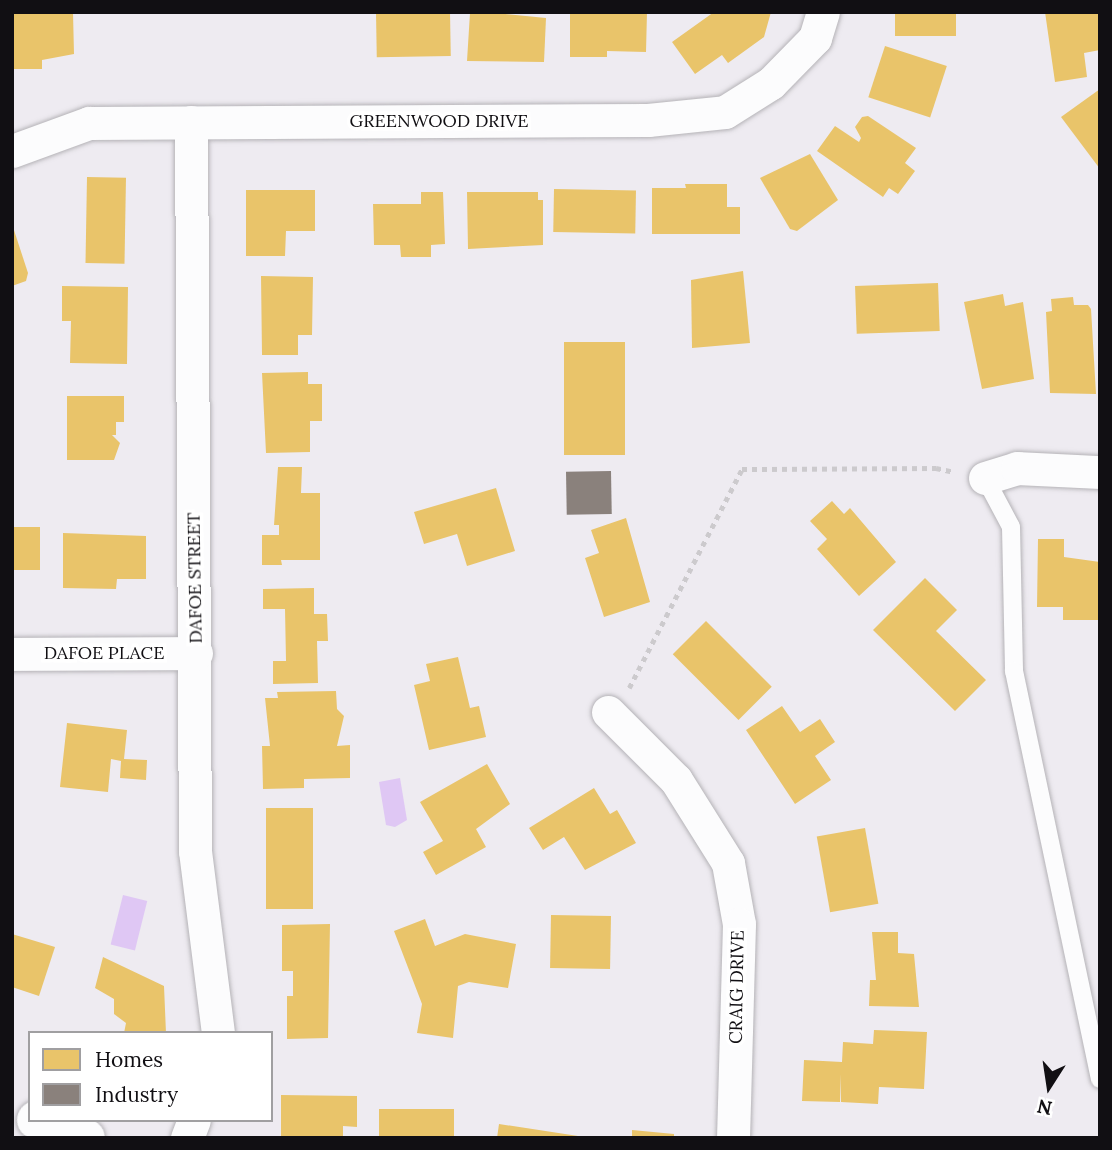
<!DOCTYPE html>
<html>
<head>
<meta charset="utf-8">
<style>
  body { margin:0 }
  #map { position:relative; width:1112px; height:1150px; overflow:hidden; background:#eeebf1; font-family:Lora,serif }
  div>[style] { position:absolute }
  .water>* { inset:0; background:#dfc7f4; transform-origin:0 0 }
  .homes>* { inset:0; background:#e9c46a; transform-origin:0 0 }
  .industry>* { inset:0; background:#8a817c; transform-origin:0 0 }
  .path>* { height:4.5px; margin-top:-2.25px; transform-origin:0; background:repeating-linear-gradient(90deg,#cccacd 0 5px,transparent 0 10px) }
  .roads { filter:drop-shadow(0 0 2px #b5b3b7) drop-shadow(0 0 2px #b5b3b7) }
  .lane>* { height:18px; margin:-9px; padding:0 9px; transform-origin:9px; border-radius:9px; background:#fcfcfd }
  .street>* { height:33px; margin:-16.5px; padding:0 16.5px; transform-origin:16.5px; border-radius:16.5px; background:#fcfcfd }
  .secondary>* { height:38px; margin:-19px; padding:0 19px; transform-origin:19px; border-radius:19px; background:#fcfcfd }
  span { translate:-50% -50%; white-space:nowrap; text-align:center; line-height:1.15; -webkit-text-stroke:7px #fff; paint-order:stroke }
  .street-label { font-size:18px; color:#110f13 }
  .frame { position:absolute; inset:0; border:14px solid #110f13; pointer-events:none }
  .legend { position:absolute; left:28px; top:1031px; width:245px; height:91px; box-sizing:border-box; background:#fff; border:2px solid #a09fa1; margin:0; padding:9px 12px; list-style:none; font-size:21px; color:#110f13 }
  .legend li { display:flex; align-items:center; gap:14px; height:35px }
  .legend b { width:35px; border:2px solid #a09fa1 }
  .north { position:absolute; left:1014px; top:1052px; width:70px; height:70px; -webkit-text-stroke:5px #fff; paint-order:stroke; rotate:192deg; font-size:19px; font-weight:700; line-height:28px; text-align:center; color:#110f13 }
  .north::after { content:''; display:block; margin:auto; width:24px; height:32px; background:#110f13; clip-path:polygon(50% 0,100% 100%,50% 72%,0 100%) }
</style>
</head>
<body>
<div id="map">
  <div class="water">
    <div style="clip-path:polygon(400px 778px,407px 820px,395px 827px,386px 825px,379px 782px)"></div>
    <div style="left:123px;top:895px;width:25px;height:51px;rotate:14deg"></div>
  </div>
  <div class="homes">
    <div style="clip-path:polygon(13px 12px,73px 12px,74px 54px,42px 60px,42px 69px,12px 69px)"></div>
    <div style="left:450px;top:12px;width:44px;height:74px;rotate:89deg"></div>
    <div style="clip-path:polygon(486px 12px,546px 18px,544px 62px,467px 61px,470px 13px)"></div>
    <div style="clip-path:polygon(570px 12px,647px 12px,646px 52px,607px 51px,607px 57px,570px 57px)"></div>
    <div style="clip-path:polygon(714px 12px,771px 12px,764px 37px,728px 63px,722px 55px,695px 74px,672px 42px)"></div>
    <div style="left:895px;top:12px;width:61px;height:24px"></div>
    <div style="clip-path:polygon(1045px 12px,1100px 12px,1100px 50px,1084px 53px,1087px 77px,1055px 82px)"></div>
    <div style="left:885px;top:46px;width:65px;height:54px;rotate:18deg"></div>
    <div style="clip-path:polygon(1100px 89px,1100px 169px,1061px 117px)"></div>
    <div style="clip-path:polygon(868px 116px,916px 148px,905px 163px,915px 171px,898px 194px,889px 188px,883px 197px,817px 151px,835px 126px,859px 142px,861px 138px,855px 127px,862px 117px)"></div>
    <div style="clip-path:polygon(810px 154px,838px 200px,797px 231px,790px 229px,760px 178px)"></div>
    <div style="left:87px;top:177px;width:39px;height:86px;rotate:1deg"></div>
    <div style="clip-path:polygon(685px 184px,727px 184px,727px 207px,740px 207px,740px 234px,652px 234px,652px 188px,686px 188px)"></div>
    <div style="left:554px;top:189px;width:82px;height:43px;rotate:1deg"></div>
    <div style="clip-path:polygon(246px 190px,315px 190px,315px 231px,286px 231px,285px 256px,246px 256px)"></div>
    <div style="clip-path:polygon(421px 192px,443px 192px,445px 244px,431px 245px,431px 257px,401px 257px,400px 245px,374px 245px,373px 204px,421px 204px)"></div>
    <div style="clip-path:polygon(467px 192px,538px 192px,538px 200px,543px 200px,543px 245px,468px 249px)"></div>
    <div style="clip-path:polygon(12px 224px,28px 273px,26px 281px,12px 286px)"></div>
    <div style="clip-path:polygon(743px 271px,750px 343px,692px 348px,691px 280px)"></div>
    <div style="clip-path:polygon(261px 276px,313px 277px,312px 335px,298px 335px,298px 355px,262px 355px)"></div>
    <div style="left:938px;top:283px;width:48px;height:83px;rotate:88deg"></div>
    <div style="clip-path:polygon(62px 286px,128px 287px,127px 364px,70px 363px,71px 321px,62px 321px)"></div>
    <div style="clip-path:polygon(1003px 294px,1005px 306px,1023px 302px,1034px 379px,982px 389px,964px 302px)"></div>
    <div style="clip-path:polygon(1073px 297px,1074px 305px,1088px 305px,1091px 309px,1096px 394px,1050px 393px,1046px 312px,1052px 311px,1051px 299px)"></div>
    <div style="left:564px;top:342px;width:61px;height:113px"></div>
    <div style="clip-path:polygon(308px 372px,308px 384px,322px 384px,322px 421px,310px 421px,310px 452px,266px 453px,262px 373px)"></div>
    <div style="clip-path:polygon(67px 396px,124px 396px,124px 422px,116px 422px,116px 435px,112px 435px,120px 443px,114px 460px,67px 460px)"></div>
    <div style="clip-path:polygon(278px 467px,302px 467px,301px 493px,320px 493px,320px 560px,281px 560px,282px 565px,262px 565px,262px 535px,279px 535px,279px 525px,274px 525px)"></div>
    <div style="clip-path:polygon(496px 488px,515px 551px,467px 566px,457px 534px,424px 544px,414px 512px)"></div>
    <div style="clip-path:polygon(832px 501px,844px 514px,850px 508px,896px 562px,859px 596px,817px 549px,827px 539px,810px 521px)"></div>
    <div style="clip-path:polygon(626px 518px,650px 602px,604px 617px,585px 558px,599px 553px,591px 530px)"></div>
    <div style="left:12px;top:527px;width:28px;height:43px"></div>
    <div style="clip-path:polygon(63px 533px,146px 536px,146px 579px,117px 579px,116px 589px,63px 588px)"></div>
    <div style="clip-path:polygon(1038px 539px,1064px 539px,1064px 557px,1100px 562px,1100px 620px,1063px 620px,1063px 607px,1037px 607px)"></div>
    <div style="clip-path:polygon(925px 578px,957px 610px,936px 631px,986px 680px,955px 711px,873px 630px)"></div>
    <div style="clip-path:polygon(314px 588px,314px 614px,327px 614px,328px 641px,317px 641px,318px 683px,273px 684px,273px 661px,286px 661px,285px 609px,263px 609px,263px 589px)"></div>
    <div style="left:706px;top:621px;width:93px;height:47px;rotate:45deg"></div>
    <div style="clip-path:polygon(458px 657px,470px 708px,479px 706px,486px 737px,429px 750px,414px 685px,430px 681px,426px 664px)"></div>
    <div style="clip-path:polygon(336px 691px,337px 709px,344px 716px,337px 746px,350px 745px,350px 778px,304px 779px,304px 788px,263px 789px,262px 746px,270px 746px,265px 698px,278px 698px,277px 692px)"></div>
    <div style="clip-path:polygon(782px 706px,800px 732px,820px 719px,835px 742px,815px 756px,831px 780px,795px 804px,746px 730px)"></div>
    <div style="clip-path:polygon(67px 723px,127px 730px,124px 759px,147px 760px,146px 780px,120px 778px,121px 761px,111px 759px,108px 792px,60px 787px)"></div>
    <div style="clip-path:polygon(487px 764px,510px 804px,476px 829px,486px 847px,436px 875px,423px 852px,443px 841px,420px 802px)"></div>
    <div style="clip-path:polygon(594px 788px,610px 814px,617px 810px,636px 843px,585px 870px,564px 837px,543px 850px,529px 828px)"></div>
    <div style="left:313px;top:808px;width:101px;height:47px;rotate:90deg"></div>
    <div style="left:865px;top:828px;width:77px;height:49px;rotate:80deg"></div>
    <div style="left:551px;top:915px;width:60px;height:53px;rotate:1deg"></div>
    <div style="clip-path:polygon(425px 919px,435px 946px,465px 934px,516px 944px,508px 988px,469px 982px,458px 986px,453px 1038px,417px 1033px,422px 1004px,394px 931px)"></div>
    <div style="clip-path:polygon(330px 924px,328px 1038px,287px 1039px,287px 996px,293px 996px,293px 971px,282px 971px,282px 925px)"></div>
    <div style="clip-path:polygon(872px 932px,898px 932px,898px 953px,914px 954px,919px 1007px,869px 1006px,870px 980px,876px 980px)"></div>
    <div style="clip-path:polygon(12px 934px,55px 947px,39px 996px,12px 987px)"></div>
    <div style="clip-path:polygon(103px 957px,164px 986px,166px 1033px,124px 1033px,126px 1023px,114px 1014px,114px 999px,95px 988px)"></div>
    <div style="clip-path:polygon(874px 1030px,927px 1032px,924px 1089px,879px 1087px,878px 1104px,841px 1102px,841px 1074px,840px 1102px,802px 1101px,804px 1060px,842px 1062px,843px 1042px,873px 1044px)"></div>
    <div style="clip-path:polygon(281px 1095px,357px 1096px,357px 1127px,343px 1126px,343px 1138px,281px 1138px)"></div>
    <div style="left:379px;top:1109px;width:75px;height:29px"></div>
    <div style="clip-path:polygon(499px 1124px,578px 1136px,578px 1138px,497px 1138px)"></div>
    <div style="clip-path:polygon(632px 1130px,674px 1134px,674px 1138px,632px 1138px)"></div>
  </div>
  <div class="industry">
    <div style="left:611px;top:471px;width:43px;height:45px;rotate:89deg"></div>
  </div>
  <div class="path">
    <div style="left:629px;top:688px;width:246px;rotate:-62.7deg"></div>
    <div style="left:742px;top:469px;width:194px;rotate:-0.3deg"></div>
    <div style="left:936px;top:468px;width:19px;rotate:12deg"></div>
  </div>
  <div class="roads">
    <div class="lane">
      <div style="left:985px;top:478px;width:55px;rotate:62deg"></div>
      <div style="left:1011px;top:527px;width:144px;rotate:88.8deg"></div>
      <div style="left:1014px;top:671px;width:417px;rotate:78.1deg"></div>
    </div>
    <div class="street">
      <div style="left:191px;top:122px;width:729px;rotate:89.69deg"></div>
      <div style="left:195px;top:851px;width:183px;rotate:82.8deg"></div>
      <div style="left:12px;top:151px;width:82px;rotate:-20deg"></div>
      <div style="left:89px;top:123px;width:559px;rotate:-0.31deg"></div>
      <div style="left:648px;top:120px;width:77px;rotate:-5.9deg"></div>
      <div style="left:725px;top:112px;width:54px;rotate:-32.2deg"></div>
      <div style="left:771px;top:83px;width:63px;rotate:-45.6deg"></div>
      <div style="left:815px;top:38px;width:27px;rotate:-73deg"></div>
      <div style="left:985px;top:478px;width:34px;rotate:-17deg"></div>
      <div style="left:1017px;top:468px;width:83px;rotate:2.8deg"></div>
      <div style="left:12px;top:654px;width:184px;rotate:-0.3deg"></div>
      <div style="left:608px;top:712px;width:96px;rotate:45deg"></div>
      <div style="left:676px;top:780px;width:98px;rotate:57.9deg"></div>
      <div style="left:728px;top:863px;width:62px;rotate:79.8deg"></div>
      <div style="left:739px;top:924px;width:214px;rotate:91.6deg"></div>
      <div style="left:187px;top:1138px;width:19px;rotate:-69deg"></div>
    </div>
    <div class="secondary">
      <div style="left:36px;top:1120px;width:53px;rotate:19.8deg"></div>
    </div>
  </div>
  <div class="street-label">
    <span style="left:439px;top:121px">GREENWOOD DRIVE</span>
    <span style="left:195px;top:578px;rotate:-91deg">DAFOE STREET</span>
    <span style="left:104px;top:653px">DAFOE PLACE</span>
    <span style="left:737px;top:987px;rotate:-89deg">CRAIG DRIVE</span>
  </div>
  <div class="frame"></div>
  <ul class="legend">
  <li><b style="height:19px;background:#e9c46a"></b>Homes</li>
  <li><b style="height:19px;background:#8a817c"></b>Industry</li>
  </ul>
  <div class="north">N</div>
</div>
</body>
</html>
